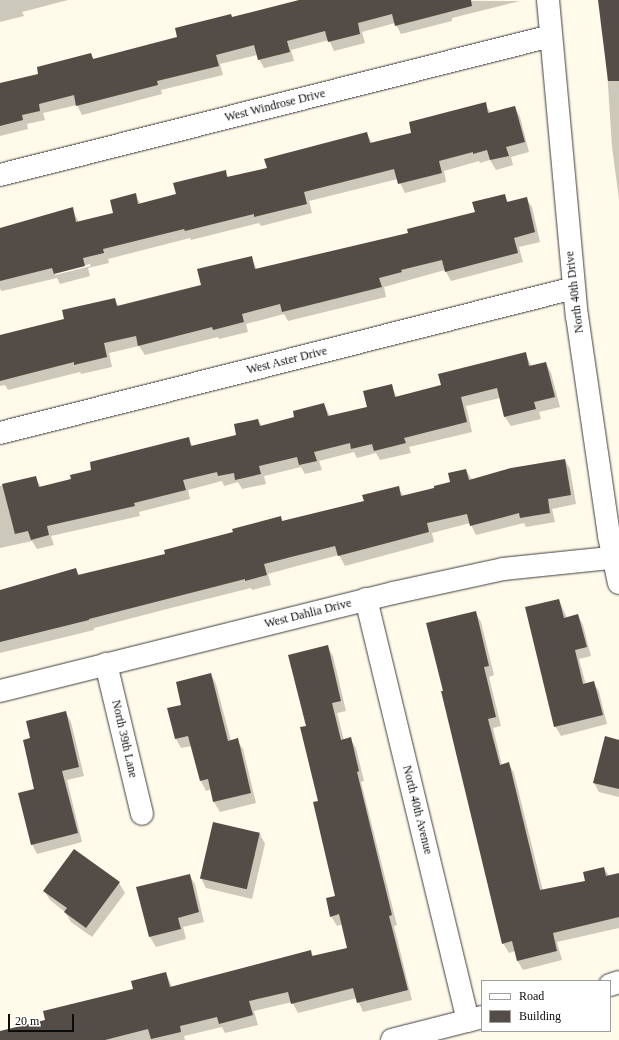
<!DOCTYPE html>
<html>
<head>
<meta charset="utf-8">
<style>
  body { margin:0 }
  #map { position:relative; width:619px; height:1040px; overflow:hidden; background:#fffae9; font-family:Georgia,serif }
  div>[style] { position:absolute }
  .shadow>* { inset:0; background:#0003 }
  .building>* { inset:0; background:#534c47; transform-origin:0 0 }
  .roads { filter:drop-shadow(0 0 1px #3e3e3e) drop-shadow(0 0 1px #3e3e3e) }
  .minor>* { height:22px; margin:-11px; padding:0 11px; transform-origin:11px; border-radius:11px; background:#fff }
  span { translate:-50% -50%; white-space:nowrap; text-align:center; line-height:1.15; -webkit-text-stroke:4px #fff; paint-order:stroke }
  .street-label { font-size:12px; color:#0b0b0b }
  .legend { position:absolute; left:481px; top:980px; width:130px; height:52px; box-sizing:border-box; background:#fff; border:1px solid #9d9d9d; margin:0; padding:5px 7px; list-style:none; font-size:12px; color:#0b0b0b }
  .legend li { display:flex; align-items:center; gap:8px; height:20px }
  .legend b { width:20px; border:1px solid #9d9d9d }
  .scale { position:absolute; left:8px; top:1014px; width:66px; height:18px; box-sizing:border-box; border:2px solid #0b0b0b; border-top:0; padding-left:5px; font-size:12px; line-height:14px; white-space:nowrap; color:#0b0b0b; -webkit-text-stroke:3px #fff; paint-order:stroke }
</style>
</head>
<body>
<div id="map">
  <div class="shadow">
    <div style="clip-path:polygon(0 0,68px 0,22px 12px,24px 16px,0 22px)"></div>
    <div style="clip-path:polygon(303px 0,520px 1px,452px 18px,452px 21px,401px 34px,395px 23px,362px 32px,365px 43px,334px 51px,329px 40px,291px 50px,294px 61px,264px 68px,257px 55px,220px 64px,223px 75px,161px 90px,162px 94px,82px 115px,77px 105px,43px 113px,45px 120px,27px 124px,28px 129px,0 136px,0 84px,40px 74px,91px 54px,94px 60px,179px 38px,232px 18px)"></div>
    <div style="clip-path:polygon(599px 0,619px 0,619px 199px,612px 147px,607px 70px)"></div>
    <div style="clip-path:polygon(evenodd,485px 104px,491px 113px,515px 107px,520px 117px,529px 152px,511px 157px,513px 165px,496px 170px,490px 160px,480px 163px,479px 161px,444px 171px,446px 182px,405px 193px,398px 179px,309px 201px,312px 213px,261px 226px,259px 223px,191px 240px,190px 238px,108px 259px,109px 263px,88px 268px,90px 276px,60px 284px,57px 278px,2px 291px,0 289px,0 229px,72px 209px,79px 222px,115px 213px,135px 195px,141px 204px,177px 195px,225px 172px,229px 178px,268px 168px,367px 134px,372px 143px,412px 133px,485px 104px,90px 264px,91px 266px,55px 275px,55px 273px,90px 264px)"></div>
    <div style="clip-path:polygon(504px 195px,508px 202px,526px 198px,532px 207px,540px 242px,519px 247px,523px 262px,451px 281px,445px 270px,384px 287px,386px 297px,288px 321px,284px 314px,246px 324px,248px 332px,219px 339px,218px 337px,145px 355px,139px 346px,109px 353px,112px 367px,81px 374px,80px 372px,8px 390px,5px 385px,0 386px,0 337px,65px 320px,114px 299px,119px 307px,203px 286px,251px 257px,257px 270px,409px 234px,476px 213px)"></div>
    <div style="clip-path:polygon(525px 353px,532px 367px,546px 363px,551px 373px,560px 407px,539px 412px,541px 419px,511px 426px,505px 417px,500px 398px,466px 406px,472px 432px,409px 447px,411px 453px,380px 460px,376px 453px,357px 458px,354px 452px,319px 461px,322px 470px,305px 474px,301px 467px,264px 476px,266px 484px,242px 489px,238px 482px,224px 486px,222px 481px,188px 490px,190px 499px,139px 512px,140px 516px,51px 536px,54px 545px,37px 549px,32px 541px,0 548px,0 486px,35px 477px,41px 487px,72px 480px,93px 470px,188px 438px,193px 447px,237px 436px,258px 420px,262px 426px,296px 418px,324px 404px,330px 416px,368px 407px,391px 385px,397px 397px,442px 386px)"></div>
    <div style="clip-path:polygon(565px 460px,570px 469px,576px 504px,552px 509px,555px 522px,526px 527px,524px 523px,476px 535px,470px 523px,432px 533px,434px 542px,345px 566px,339px 555px,297px 566px,268px 574px,271px 585px,252px 590px,251px 588px,167px 609px,94px 628px,94px 630px,0 653px,0 591px,76px 569px,80px 576px,166px 554px,280px 517px,283px 522px,365px 501px,398px 487px,404px 497px,452px 483px,466px 470px,472px 480px)"></div>
    <div style="clip-path:polygon(559px 600px,567px 618px,578px 615px,583px 625px,591px 656px,579px 659px,586px 685px,594px 683px,599px 692px,607px 724px,561px 736px,555px 726px)"></div>
    <div style="clip-path:polygon(475px 612px,481px 622px,494px 675px,489px 677px,501px 726px,493px 728px,502px 765px,509px 764px,514px 773px,543px 891px,586px 881px,604px 868px,609px 876px,619px 874px,619px 928px,557px 942px,562px 960px,523px 970px,517px 960px,515px 951px,509px 953px,503px 943px,444px 691px)"></div>
    <div style="clip-path:polygon(327px 646px,333px 656px,346px 711px,337px 713px,344px 740px,350px 739px,356px 748px,364px 781px,361px 782px,397px 925px,394px 926px,412px 1000px,363px 1012px,357px 998px,298px 1013px,292px 1002px,254px 1011px,258px 1025px,225px 1033px,222px 1027px,184px 1036px,185px 1040px,0 1040px,0 1032px,46px 1020px,135px 990px,166px 973px,172px 987px,310px 951px,314px 957px,349px 948px,343px 924px,337px 926px,331px 916px,336px 896px,307px 726px)"></div>
    <div style="clip-path:polygon(211px 674px,216px 684px,231px 741px,237px 740px,243px 749px,256px 803px,220px 812px,214px 802px,211px 789px,206px 791px,201px 781px,192px 746px,181px 748px,176px 739px,182px 706px)"></div>
    <div style="clip-path:polygon(66px 713px,71px 722px,84px 776px,67px 780px,82px 842px,37px 854px,32px 844px,35px 790px,31px 739px)"></div>
    <div style="clip-path:polygon(619px 741px,619px 797px,599px 792px,594px 783px)"></div>
    <div style="clip-path:polygon(214px 824px,260px 834px,265px 844px,252px 899px,206px 888px,201px 878px)"></div>
    <div style="clip-path:polygon(189px 875px,195px 884px,204px 922px,183px 927px,186px 939px,156px 947px,150px 937px,138px 888px)"></div>
    <div style="clip-path:polygon(119px 883px,125px 893px,92px 937px,71px 922px,65px 912px,50px 900px,44px 891px)"></div>
  </div>
  <div class="building">
    <div style="clip-path:polygon(299px 0,471px 0,472px 6px,395px 26px,392px 14px,358px 23px,360px 34px,328px 42px,325px 31px,287px 41px,290px 52px,258px 60px,254px 45px,216px 55px,219px 66px,157px 81px,158px 85px,76px 106px,74px 95px,39px 104px,40px 111px,22px 115px,23px 120px,0 126px,0 83px,38px 74px,37px 67px,91px 53px,93px 59px,177px 37px,175px 28px,231px 14px,232px 17px)"></div>
    <div style="clip-path:polygon(598px 0,619px 0,619px 81px,608px 81px)"></div>
    <div style="clip-path:polygon(486px 102px,488px 113px,515px 106px,525px 142px,506px 147px,509px 156px,490px 160px,487px 150px,473px 154px,473px 152px,439px 161px,442px 173px,398px 184px,394px 169px,304px 192px,307px 204px,254px 217px,254px 214px,185px 231px,184px 229px,103px 249px,104px 253px,83px 258px,85px 266px,54px 274px,52px 268px,0 281px,0 228px,73px 207px,76px 222px,113px 213px,110px 200px,136px 193px,138px 204px,176px 194px,173px 183px,226px 170px,227px 177px,267px 168px,264px 159px,367px 132px,370px 143px,411px 133px,409px 122px)"></div>
    <div style="clip-path:polygon(505px 194px,507px 202px,527px 197px,535px 232px,514px 238px,518px 253px,445px 272px,442px 260px,401px 270px,402px 272px,379px 278px,382px 287px,282px 312px,280px 304px,242px 314px,244px 322px,213px 330px,212px 327px,138px 346px,136px 336px,104px 343px,107px 357px,74px 365px,74px 362px,0 381px,0 335px,64px 319px,62px 310px,115px 298px,117px 306px,201px 285px,197px 269px,252px 256px,255px 269px,408px 233px,407px 229px,475px 212px,472px 202px)"></div>
    <div style="clip-path:polygon(526px 352px,529px 366px,546px 362px,555px 397px,534px 402px,536px 409px,504px 417px,497px 388px,461px 397px,467px 422px,404px 438px,406px 443px,374px 451px,372px 444px,351px 449px,350px 443px,314px 452px,317px 461px,299px 465px,297px 457px,259px 466px,261px 474px,235px 480px,234px 473px,218px 476px,217px 472px,183px 480px,186px 490px,134px 503px,135px 506px,47px 526px,49px 535px,31px 540px,28px 531px,15px 534px,2px 484px,36px 476px,39px 487px,71px 479px,70px 475px,91px 470px,90px 462px,189px 437px,191px 446px,236px 435px,234px 424px,258px 419px,260px 426px,294px 417px,293px 411px,324px 403px,328px 416px,367px 407px,363px 391px,392px 384px,395px 397px,441px 385px,438px 374px)"></div>
    <div style="clip-path:polygon(565px 459px,571px 495px,548px 499px,550px 513px,520px 518px,519px 513px,470px 526px,467px 514px,427px 523px,429px 532px,338px 556px,335px 546px,291px 557px,264px 564px,267px 575px,245px 581px,245px 579px,89px 619px,89px 620px,0 642px,0 590px,76px 568px,78px 575px,165px 554px,164px 550px,233px 532px,232px 529px,281px 516px,282px 521px,364px 501px,362px 495px,399px 486px,401px 496px,434px 488px,434px 486px,450px 482px,448px 473px,466px 469px,469px 480px,511px 468px)"></div>
    <div style="clip-path:polygon(559px 599px,564px 618px,578px 614px,587px 647px,575px 650px,583px 684px,594px 681px,603px 715px,554px 727px,525px 607px)"></div>
    <div style="clip-path:polygon(476px 611px,489px 666px,484px 667px,496px 717px,488px 719px,500px 765px,509px 762px,540px 890px,585px 881px,583px 872px,604px 867px,606px 876px,619px 873px,619px 917px,553px 933px,557px 951px,517px 961px,512px 941px,502px 944px,441px 691px,443px 691px,426px 623px)"></div>
    <div style="clip-path:polygon(328px 645px,341px 701px,332px 703px,341px 740px,351px 737px,359px 771px,357px 772px,392px 915px,389px 916px,408px 990px,357px 1003px,353px 988px,291px 1004px,288px 992px,249px 1001px,253px 1015px,219px 1024px,217px 1017px,180px 1026px,181px 1032px,151px 1039px,148px 1029px,105px 1040px,0 1040px,0 1031px,45px 1020px,43px 1011px,133px 989px,131px 981px,166px 972px,170px 987px,311px 950px,312px 956px,347px 948px,339px 914px,330px 917px,326px 898px,335px 896px,313px 802px,318px 801px,300px 727px,306px 726px,288px 655px)"></div>
    <div style="clip-path:polygon(211px 673px,228px 741px,238px 738px,251px 793px,213px 802px,208px 779px,200px 781px,188px 736px,175px 739px,167px 708px,181px 705px,176px 682px)"></div>
    <div style="clip-path:polygon(66px 711px,79px 767px,62px 771px,78px 833px,31px 845px,18px 793px,34px 789px,23px 740px,30px 738px,26px 721px)"></div>
    <div style="clip-path:polygon(605px 736px,619px 740px,619px 789px,593px 783px)"></div>
    <div style="left:213px;top:822px;width:48px;height:58px;rotate:13deg"></div>
    <div style="clip-path:polygon(74px 849px,120px 882px,86px 928px,64px 912px,67px 908px,43px 891px)"></div>
    <div style="clip-path:polygon(190px 874px,199px 912px,178px 918px,181px 929px,149px 937px,136px 887px)"></div>
  </div>
  <div class="roads">
    <div class="minor">
      <div style="left:548px;top:0;width:317px;rotate:84.8deg"></div>
      <div style="left:577px;top:316px;width:222px;rotate:81.7deg"></div>
      <div style="left:609px;top:536px;width:48px;rotate:78deg"></div>
      <div style="left:0;top:175px;width:568px;rotate:-14.16deg"></div>
      <div style="left:0;top:433px;width:592px;rotate:-14.18deg"></div>
      <div style="left:366px;top:599px;width:434px;rotate:76.4deg"></div>
      <div style="left:106px;top:664px;width:154px;rotate:76.5deg"></div>
      <div style="left:0;top:691px;width:405px;rotate:-14deg"></div>
      <div style="left:393px;top:593px;width:113px;rotate:-12.3deg"></div>
      <div style="left:503px;top:569px;width:117px;rotate:-5.9deg"></div>
      <div style="left:610px;top:985px;width:9px;rotate:-18deg"></div>
      <div style="left:392px;top:1040px;width:93px;rotate:-14.3deg"></div>
    </div>
  </div>
  <div class="street-label">
    <span style="left:275px;top:106px;rotate:-14deg">West Windrose Drive</span>
    <span style="left:575px;top:292px;rotate:-97deg">North 40th Drive</span>
    <span style="left:287px;top:361px;rotate:-14deg">West Aster Drive</span>
    <span style="left:308px;top:614px;rotate:-14deg">West Dahlia Drive</span>
    <span style="left:124px;top:739px;rotate:77deg">North 39th Lane</span>
    <span style="left:417px;top:810px;rotate:76deg">North 40th Avenue</span>
  </div>
  <ul class="legend">
  <li><b style="height:5px;background:#fff"></b>Road</li>
  <li><b style="height:11px;background:#534c47"></b>Building</li>
  </ul>
  <div class="scale">20 m</div>
</div>
</body>
</html>
